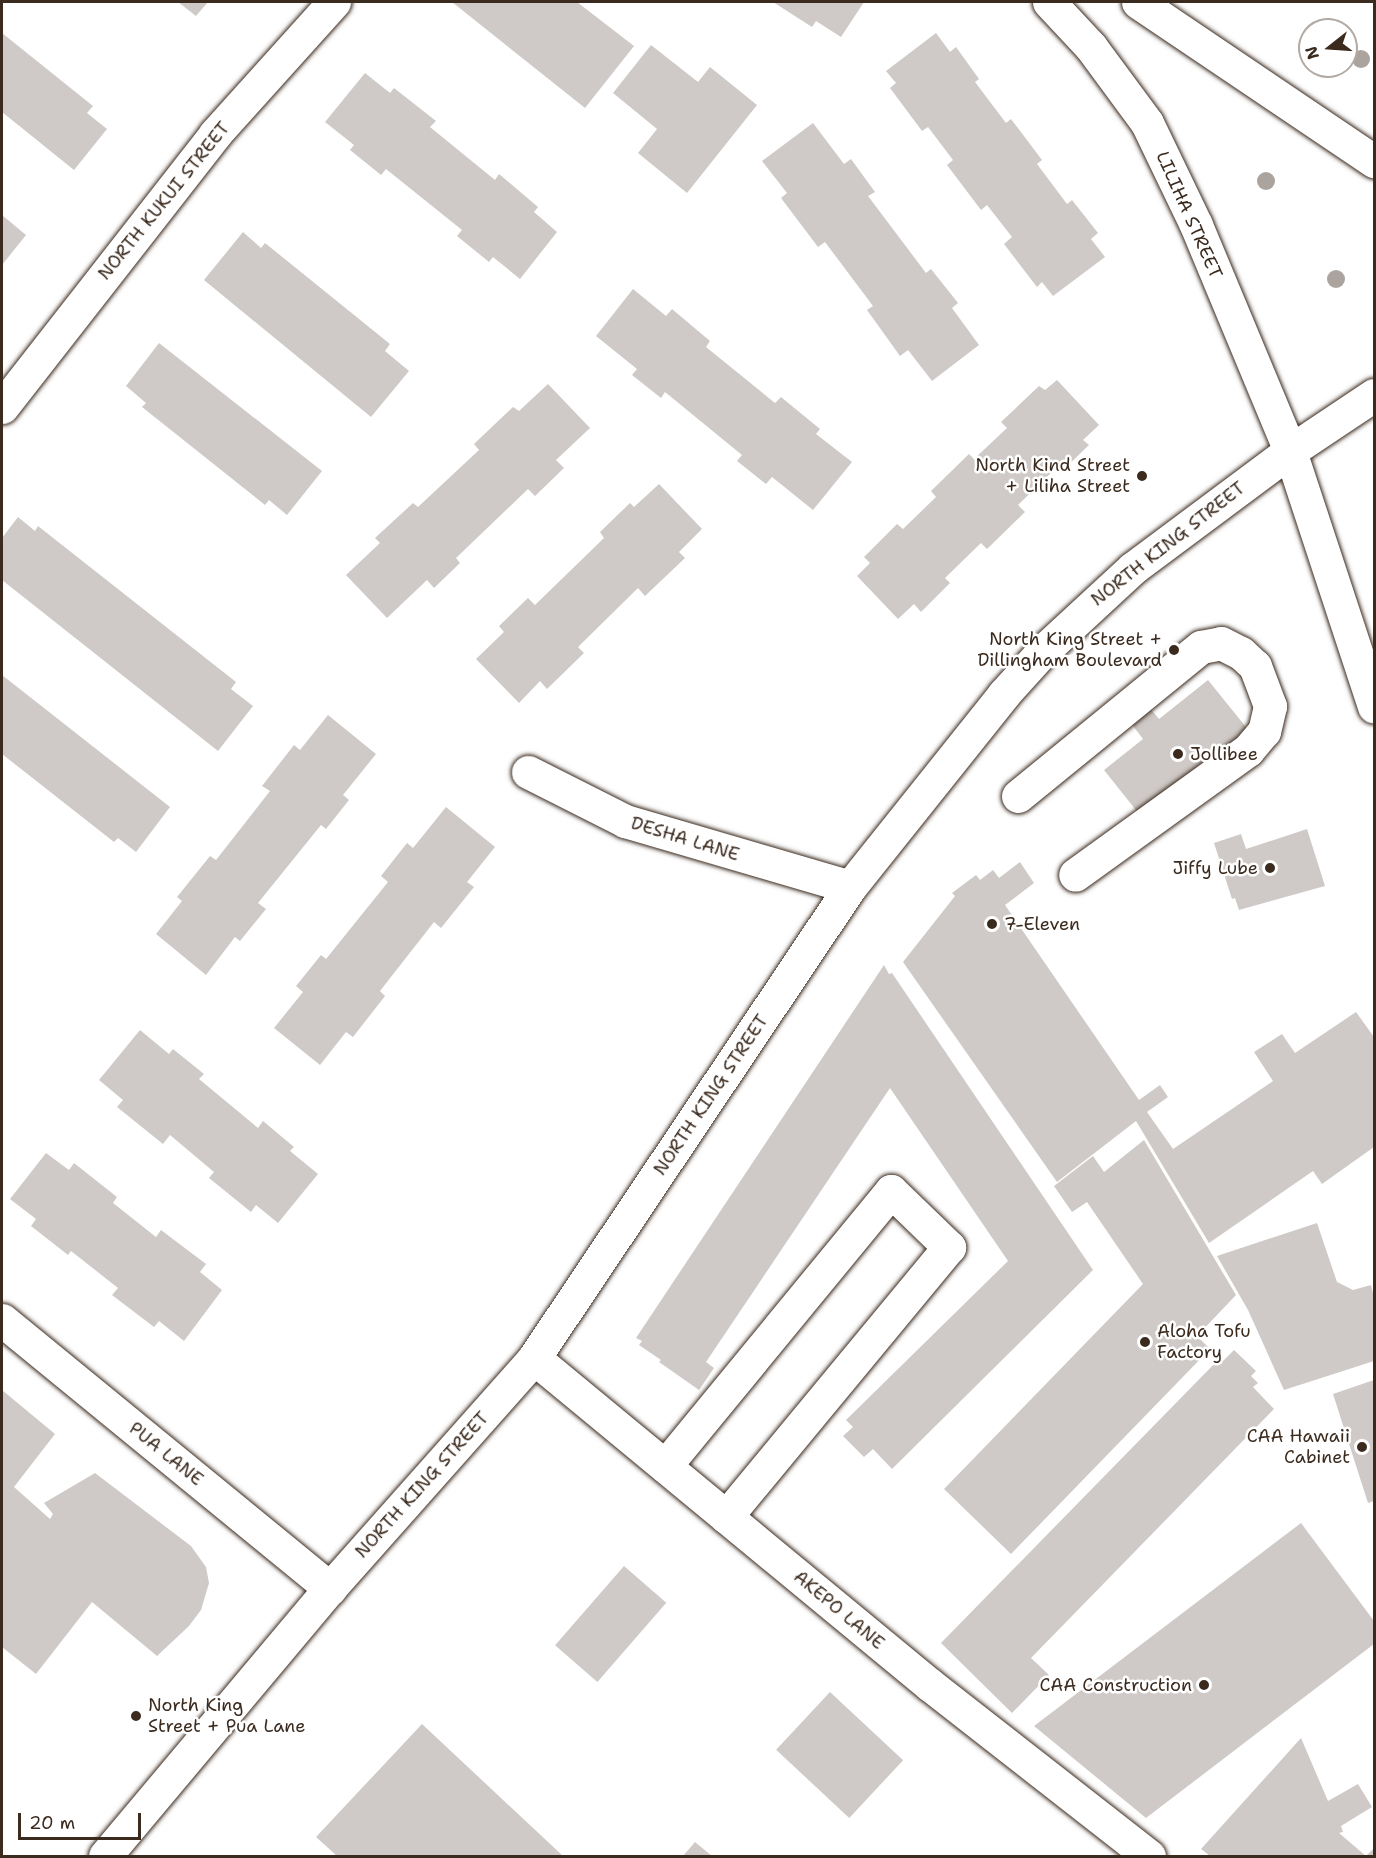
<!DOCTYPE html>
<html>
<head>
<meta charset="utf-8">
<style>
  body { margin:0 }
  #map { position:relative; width:1376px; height:1858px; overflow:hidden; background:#fff; font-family:"Shantell Sans",sans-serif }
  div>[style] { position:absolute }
  .building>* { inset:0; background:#cfcac7; transform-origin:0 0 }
  .roads { filter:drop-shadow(0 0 2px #3b2a1e) drop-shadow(0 0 2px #3b2a1e) }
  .minor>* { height:33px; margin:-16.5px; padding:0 16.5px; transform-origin:16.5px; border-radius:16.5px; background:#fff }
  .major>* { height:33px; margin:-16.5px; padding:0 16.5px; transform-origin:16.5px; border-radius:16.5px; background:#fff }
  .trees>* { width:18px; height:18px; margin:-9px; border-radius:50%; background:#aaa39e }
  .dots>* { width:16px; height:16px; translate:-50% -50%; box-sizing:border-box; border:3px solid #fff; border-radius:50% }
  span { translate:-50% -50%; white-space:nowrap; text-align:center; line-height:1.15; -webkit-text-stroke:5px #fff; paint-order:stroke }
  .street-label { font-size:18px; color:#3b2a1e }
  .poi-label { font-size:18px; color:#3b2a1e }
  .right { translate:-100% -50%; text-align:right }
  .left { translate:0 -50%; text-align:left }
  .frame { position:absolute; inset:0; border:3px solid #3b2a1e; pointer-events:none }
  .north { position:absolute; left:1298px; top:18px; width:60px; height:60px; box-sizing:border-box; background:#fff; border:2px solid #b1aaa5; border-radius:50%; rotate:253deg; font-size:16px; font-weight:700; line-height:24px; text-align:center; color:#3b2a1e }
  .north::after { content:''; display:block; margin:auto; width:21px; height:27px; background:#3b2a1e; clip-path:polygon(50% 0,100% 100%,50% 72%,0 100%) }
  .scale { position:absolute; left:18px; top:1813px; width:123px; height:27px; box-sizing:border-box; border:3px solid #3b2a1e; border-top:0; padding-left:8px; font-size:18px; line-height:21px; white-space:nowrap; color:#3b2a1e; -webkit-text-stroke:4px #fff; paint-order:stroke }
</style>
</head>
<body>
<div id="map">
  <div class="building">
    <div style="clip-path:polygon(178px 2px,208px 2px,196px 16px)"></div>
    <div style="clip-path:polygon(452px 2px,577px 2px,634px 46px,585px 108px)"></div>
    <div style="clip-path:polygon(773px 2px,864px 2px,841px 37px,816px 21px,812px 27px)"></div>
    <div style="clip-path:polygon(2px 33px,93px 106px,87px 113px,107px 129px,74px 170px,2px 112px)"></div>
    <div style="clip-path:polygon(936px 33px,950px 52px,956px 47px,979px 79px,975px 82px,1006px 123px,1011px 119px,1042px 160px,1037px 164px,1067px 204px,1072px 200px,1098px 233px,1091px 239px,1105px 257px,1053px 296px,1042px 282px,1037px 287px,1004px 244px,1012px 237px,987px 205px,981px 210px,947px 165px,953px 160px,928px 127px,922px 131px,890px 88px,896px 83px,886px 71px)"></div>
    <div style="clip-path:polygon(651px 45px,698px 82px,710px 67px,757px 105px,687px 193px,638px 153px,657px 129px,613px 93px)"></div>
    <div style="clip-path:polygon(365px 73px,390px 93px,394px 88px,436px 121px,430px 127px,495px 180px,499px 174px,538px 207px,534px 212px,557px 232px,520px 279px,493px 257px,489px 262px,457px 236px,462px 230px,386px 169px,381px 175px,350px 150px,354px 145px,325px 122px)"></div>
    <div style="clip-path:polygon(813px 123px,844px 164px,851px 159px,875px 192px,868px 196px,926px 273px,931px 269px,958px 303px,952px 308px,979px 345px,932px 381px,908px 350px,900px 356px,867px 310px,873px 306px,825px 242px,818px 247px,781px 198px,787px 193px,762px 161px)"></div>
    <div style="clip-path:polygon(2px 215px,26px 235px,2px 265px)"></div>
    <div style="clip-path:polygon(243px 232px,261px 248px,265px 243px,390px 344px,385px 351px,409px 371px,371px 417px,204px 280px)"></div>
    <div style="clip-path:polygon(633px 289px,666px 316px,672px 309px,710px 341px,706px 347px,775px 403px,781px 397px,820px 429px,816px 434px,852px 462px,813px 510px,772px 477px,766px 484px,737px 461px,742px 455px,665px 392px,661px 398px,632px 375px,637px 369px,596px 336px)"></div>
    <div style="clip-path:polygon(159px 343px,322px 471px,287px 515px,269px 500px,265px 505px,142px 407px,146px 403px,126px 386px)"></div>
    <div style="clip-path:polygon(1057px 380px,1099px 425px,1083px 440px,1089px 445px,1060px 473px,1056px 468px,1018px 505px,1025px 512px,987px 549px,981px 543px,945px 578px,950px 583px,921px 612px,914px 604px,898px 619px,857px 576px,870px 563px,864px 557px,897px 524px,903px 529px,936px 497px,931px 491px,969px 454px,974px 459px,1007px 428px,1001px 422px,1039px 386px,1045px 390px)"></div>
    <div style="clip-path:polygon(548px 384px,590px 428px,556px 460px,564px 468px,535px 496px,528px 489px,456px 558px,460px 563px,434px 588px,427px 580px,387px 618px,346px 575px,380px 543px,375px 538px,413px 503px,418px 507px,479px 450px,474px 444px,513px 407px,519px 411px)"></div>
    <div style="clip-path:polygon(659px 484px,702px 529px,679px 552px,685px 558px,645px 596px,638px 588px,578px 647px,584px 653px,547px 689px,540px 681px,519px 703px,476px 659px,504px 632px,499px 626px,528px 598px,535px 605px,604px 538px,600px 532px,630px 503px,634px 507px)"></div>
    <div style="clip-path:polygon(18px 517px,35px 531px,38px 526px,236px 682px,231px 689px,253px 706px,218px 751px,2px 580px,2px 538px)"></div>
    <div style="clip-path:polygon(2px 675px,170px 807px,136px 852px,118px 838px,114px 842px,2px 754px)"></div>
    <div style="clip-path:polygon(1208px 680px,1254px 737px,1143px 819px,1104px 770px,1143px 739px,1127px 718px,1145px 702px,1159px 719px)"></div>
    <div style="clip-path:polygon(328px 715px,376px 754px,343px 795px,349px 800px,326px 829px,321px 825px,258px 903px,266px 909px,240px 941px,235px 937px,206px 975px,156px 934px,182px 901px,177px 897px,210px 856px,216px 860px,270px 791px,262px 786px,294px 745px,300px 750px)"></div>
    <div style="clip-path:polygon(446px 807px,495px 847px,467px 882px,474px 887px,441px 928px,434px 922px,380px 991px,385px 996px,353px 1037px,346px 1032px,320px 1065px,274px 1028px,303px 992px,296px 986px,321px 955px,326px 959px,388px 882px,381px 876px,407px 843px,413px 848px)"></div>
    <div style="clip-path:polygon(1307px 829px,1325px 886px,1239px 910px,1235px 898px,1232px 899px,1214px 843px,1241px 834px,1246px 849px)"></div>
    <div style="clip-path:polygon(1020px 862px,1034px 883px,1005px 905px,1139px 1100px,1160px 1085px,1168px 1097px,1147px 1112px,1173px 1149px,1273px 1081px,1254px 1052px,1282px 1034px,1295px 1053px,1356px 1012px,1374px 1037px,1374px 1147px,1322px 1184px,1313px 1171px,1209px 1243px,1136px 1121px,1057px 1182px,903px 962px,955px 896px,952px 893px,976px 875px,980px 880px,993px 870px,999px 878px)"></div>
    <div style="clip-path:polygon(884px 965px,889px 974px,892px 973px,1093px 1270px,892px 1469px,873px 1449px,864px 1457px,843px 1436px,853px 1427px,846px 1420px,1008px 1261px,890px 1088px,706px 1362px,714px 1368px,699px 1390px,659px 1362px,661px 1360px,639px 1345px,642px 1341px,636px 1338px)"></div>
    <div style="clip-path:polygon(140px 1030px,169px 1054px,173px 1049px,204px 1074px,199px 1079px,258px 1128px,263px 1121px,294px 1147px,290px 1151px,318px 1174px,278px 1223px,256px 1205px,251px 1212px,209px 1178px,214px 1172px,170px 1135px,163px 1144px,117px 1107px,123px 1100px,99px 1080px)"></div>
    <div style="clip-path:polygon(1144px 1140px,1236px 1295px,1197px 1336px,1210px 1349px,1011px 1554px,944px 1489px,1143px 1284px,1087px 1202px,1072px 1212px,1054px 1186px,1093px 1156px,1104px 1172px)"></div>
    <div style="clip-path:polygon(46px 1153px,69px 1170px,74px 1163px,117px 1197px,113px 1203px,156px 1237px,161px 1230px,206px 1264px,200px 1272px,222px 1290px,184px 1341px,159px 1321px,154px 1327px,112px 1295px,118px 1288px,71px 1251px,68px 1255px,31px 1226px,36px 1219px,10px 1199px)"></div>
    <div style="clip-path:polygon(1317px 1223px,1337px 1282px,1353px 1290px,1371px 1285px,1374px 1297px,1374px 1361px,1284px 1390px,1248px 1310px,1217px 1256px)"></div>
    <div style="clip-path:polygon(1234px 1350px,1256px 1371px,1251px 1376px,1258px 1383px,1253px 1387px,1274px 1409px,1031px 1658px,1049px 1675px,1012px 1713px,941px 1643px,1220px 1358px,1223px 1361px)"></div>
    <div style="clip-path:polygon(1374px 1380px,1374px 1501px,1368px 1503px,1333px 1394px)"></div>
    <div style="clip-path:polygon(2px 1390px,55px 1434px,14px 1487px,50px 1519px,53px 1514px,44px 1503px,95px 1473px,191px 1546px,206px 1567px,209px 1583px,201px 1610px,189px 1626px,157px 1656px,92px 1602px,36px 1674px,2px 1647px)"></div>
    <div style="clip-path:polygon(1301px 1523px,1374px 1621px,1374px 1644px,1146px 1818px,1034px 1726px)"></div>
    <div style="left:624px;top:1566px;width:56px;height:105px;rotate:41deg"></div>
    <div style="left:830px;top:1692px;width:100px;height:79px;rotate:43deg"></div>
    <div style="clip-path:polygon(422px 1724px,563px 1856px,337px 1856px,316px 1837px)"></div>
    <div style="clip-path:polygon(1301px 1738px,1328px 1801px,1358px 1784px,1372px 1807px,1341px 1826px,1343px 1832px,1339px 1833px,1366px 1856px,1374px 1848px,1374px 1856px,1210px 1856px,1201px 1849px)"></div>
    <div style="clip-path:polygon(695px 1842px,712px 1856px,683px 1856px)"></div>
  </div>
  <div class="roads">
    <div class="minor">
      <div style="left:2px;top:407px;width:346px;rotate:-52deg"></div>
      <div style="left:215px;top:134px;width:178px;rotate:-48deg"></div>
      <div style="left:528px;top:772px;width:109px;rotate:26.8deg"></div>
      <div style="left:625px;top:821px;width:234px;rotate:16.3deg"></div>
      <div style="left:1018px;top:796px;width:236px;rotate:-39.2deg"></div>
      <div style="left:1201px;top:647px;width:20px;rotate:-11deg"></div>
      <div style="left:1221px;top:643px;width:22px;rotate:27deg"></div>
      <div style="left:1241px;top:653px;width:19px;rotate:43deg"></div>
      <div style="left:1255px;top:666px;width:43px;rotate:69.4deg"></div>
      <div style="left:1270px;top:706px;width:26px;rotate:103deg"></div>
      <div style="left:1264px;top:731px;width:25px;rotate:130deg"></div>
      <div style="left:1248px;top:750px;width:213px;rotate:144.2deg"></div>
      <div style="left:2px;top:1320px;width:424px;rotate:39.3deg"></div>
      <div style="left:534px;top:1358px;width:514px;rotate:39.55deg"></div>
      <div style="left:930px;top:1685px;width:278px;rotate:38deg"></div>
      <div style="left:665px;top:1466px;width:356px;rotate:-50.6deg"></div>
      <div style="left:891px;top:1191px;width:81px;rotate:44deg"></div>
      <div style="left:949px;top:1247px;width:350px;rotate:129.6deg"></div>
    </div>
    <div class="major">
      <div style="left:1049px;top:2px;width:62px;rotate:47deg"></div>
      <div style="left:1091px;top:47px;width:94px;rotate:53.6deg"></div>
      <div style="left:1147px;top:123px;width:113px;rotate:64.3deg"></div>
      <div style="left:1196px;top:225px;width:245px;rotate:67.4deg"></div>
      <div style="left:1290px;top:451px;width:269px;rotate:71.8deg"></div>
      <div style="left:1138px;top:2px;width:285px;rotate:34deg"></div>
      <div style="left:105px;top:1856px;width:350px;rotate:-50deg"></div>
      <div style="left:330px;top:1588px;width:307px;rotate:-48.4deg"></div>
      <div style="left:534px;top:1358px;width:567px;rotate:-56.14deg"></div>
      <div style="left:850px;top:887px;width:246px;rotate:-51.4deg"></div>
      <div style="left:1003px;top:695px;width:57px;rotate:-47.9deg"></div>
      <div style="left:1041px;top:653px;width:125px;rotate:-42.7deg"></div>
      <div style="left:1133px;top:568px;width:196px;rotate:-36.7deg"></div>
      <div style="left:1290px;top:451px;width:101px;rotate:-33.7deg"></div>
    </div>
  </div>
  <div class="trees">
    <div style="left:1361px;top:59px"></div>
    <div style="left:1266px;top:181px"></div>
    <div style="left:1336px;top:279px"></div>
  </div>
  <div class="dots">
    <div style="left:1142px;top:476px;background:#3b2a1e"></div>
    <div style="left:1174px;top:650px;background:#3b2a1e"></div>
    <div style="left:1178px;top:754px;background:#3b2a1e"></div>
    <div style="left:1270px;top:868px;background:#3b2a1e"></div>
    <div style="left:992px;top:924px;background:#3b2a1e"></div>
    <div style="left:1145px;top:1342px;background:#3b2a1e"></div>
    <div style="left:1362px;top:1447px;background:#3b2a1e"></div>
    <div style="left:1204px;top:1685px;background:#3b2a1e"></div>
    <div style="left:136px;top:1716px;background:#3b2a1e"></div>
  </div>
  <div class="street-label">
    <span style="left:164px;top:201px;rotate:-51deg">NORTH KUKUI STREET</span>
    <span style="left:1189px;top:215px;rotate:66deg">LILIHA STREET</span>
    <span style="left:1168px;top:544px;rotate:-38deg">NORTH KING STREET</span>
    <span style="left:685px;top:839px;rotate:17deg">DESHA LANE</span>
    <span style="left:711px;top:1095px;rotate:-56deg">NORTH KING STREET</span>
    <span style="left:166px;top:1454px;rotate:39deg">PUA LANE</span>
    <span style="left:422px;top:1485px;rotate:-48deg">NORTH KING STREET</span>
    <span style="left:839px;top:1610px;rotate:40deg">AKEPO LANE</span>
  </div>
  <div class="poi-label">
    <span class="right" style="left:1130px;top:476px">North Kind Street<br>+ Liliha Street</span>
    <span class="right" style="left:1162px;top:650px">North King Street +<br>Dillingham Boulevard</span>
    <span class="left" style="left:1190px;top:754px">Jollibee</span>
    <span class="right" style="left:1258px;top:868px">Jiffy Lube</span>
    <span class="left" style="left:1004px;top:924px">7-Eleven</span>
    <span class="left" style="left:1157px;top:1342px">Aloha Tofu<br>Factory</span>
    <span class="right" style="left:1350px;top:1447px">CAA Hawaii<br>Cabinet</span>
    <span class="right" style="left:1192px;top:1685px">CAA Construction</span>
    <span class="left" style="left:148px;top:1716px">North King<br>Street + Pua Lane</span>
  </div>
  <div class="frame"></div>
  <div class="north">N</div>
  <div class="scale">20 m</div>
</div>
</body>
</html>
